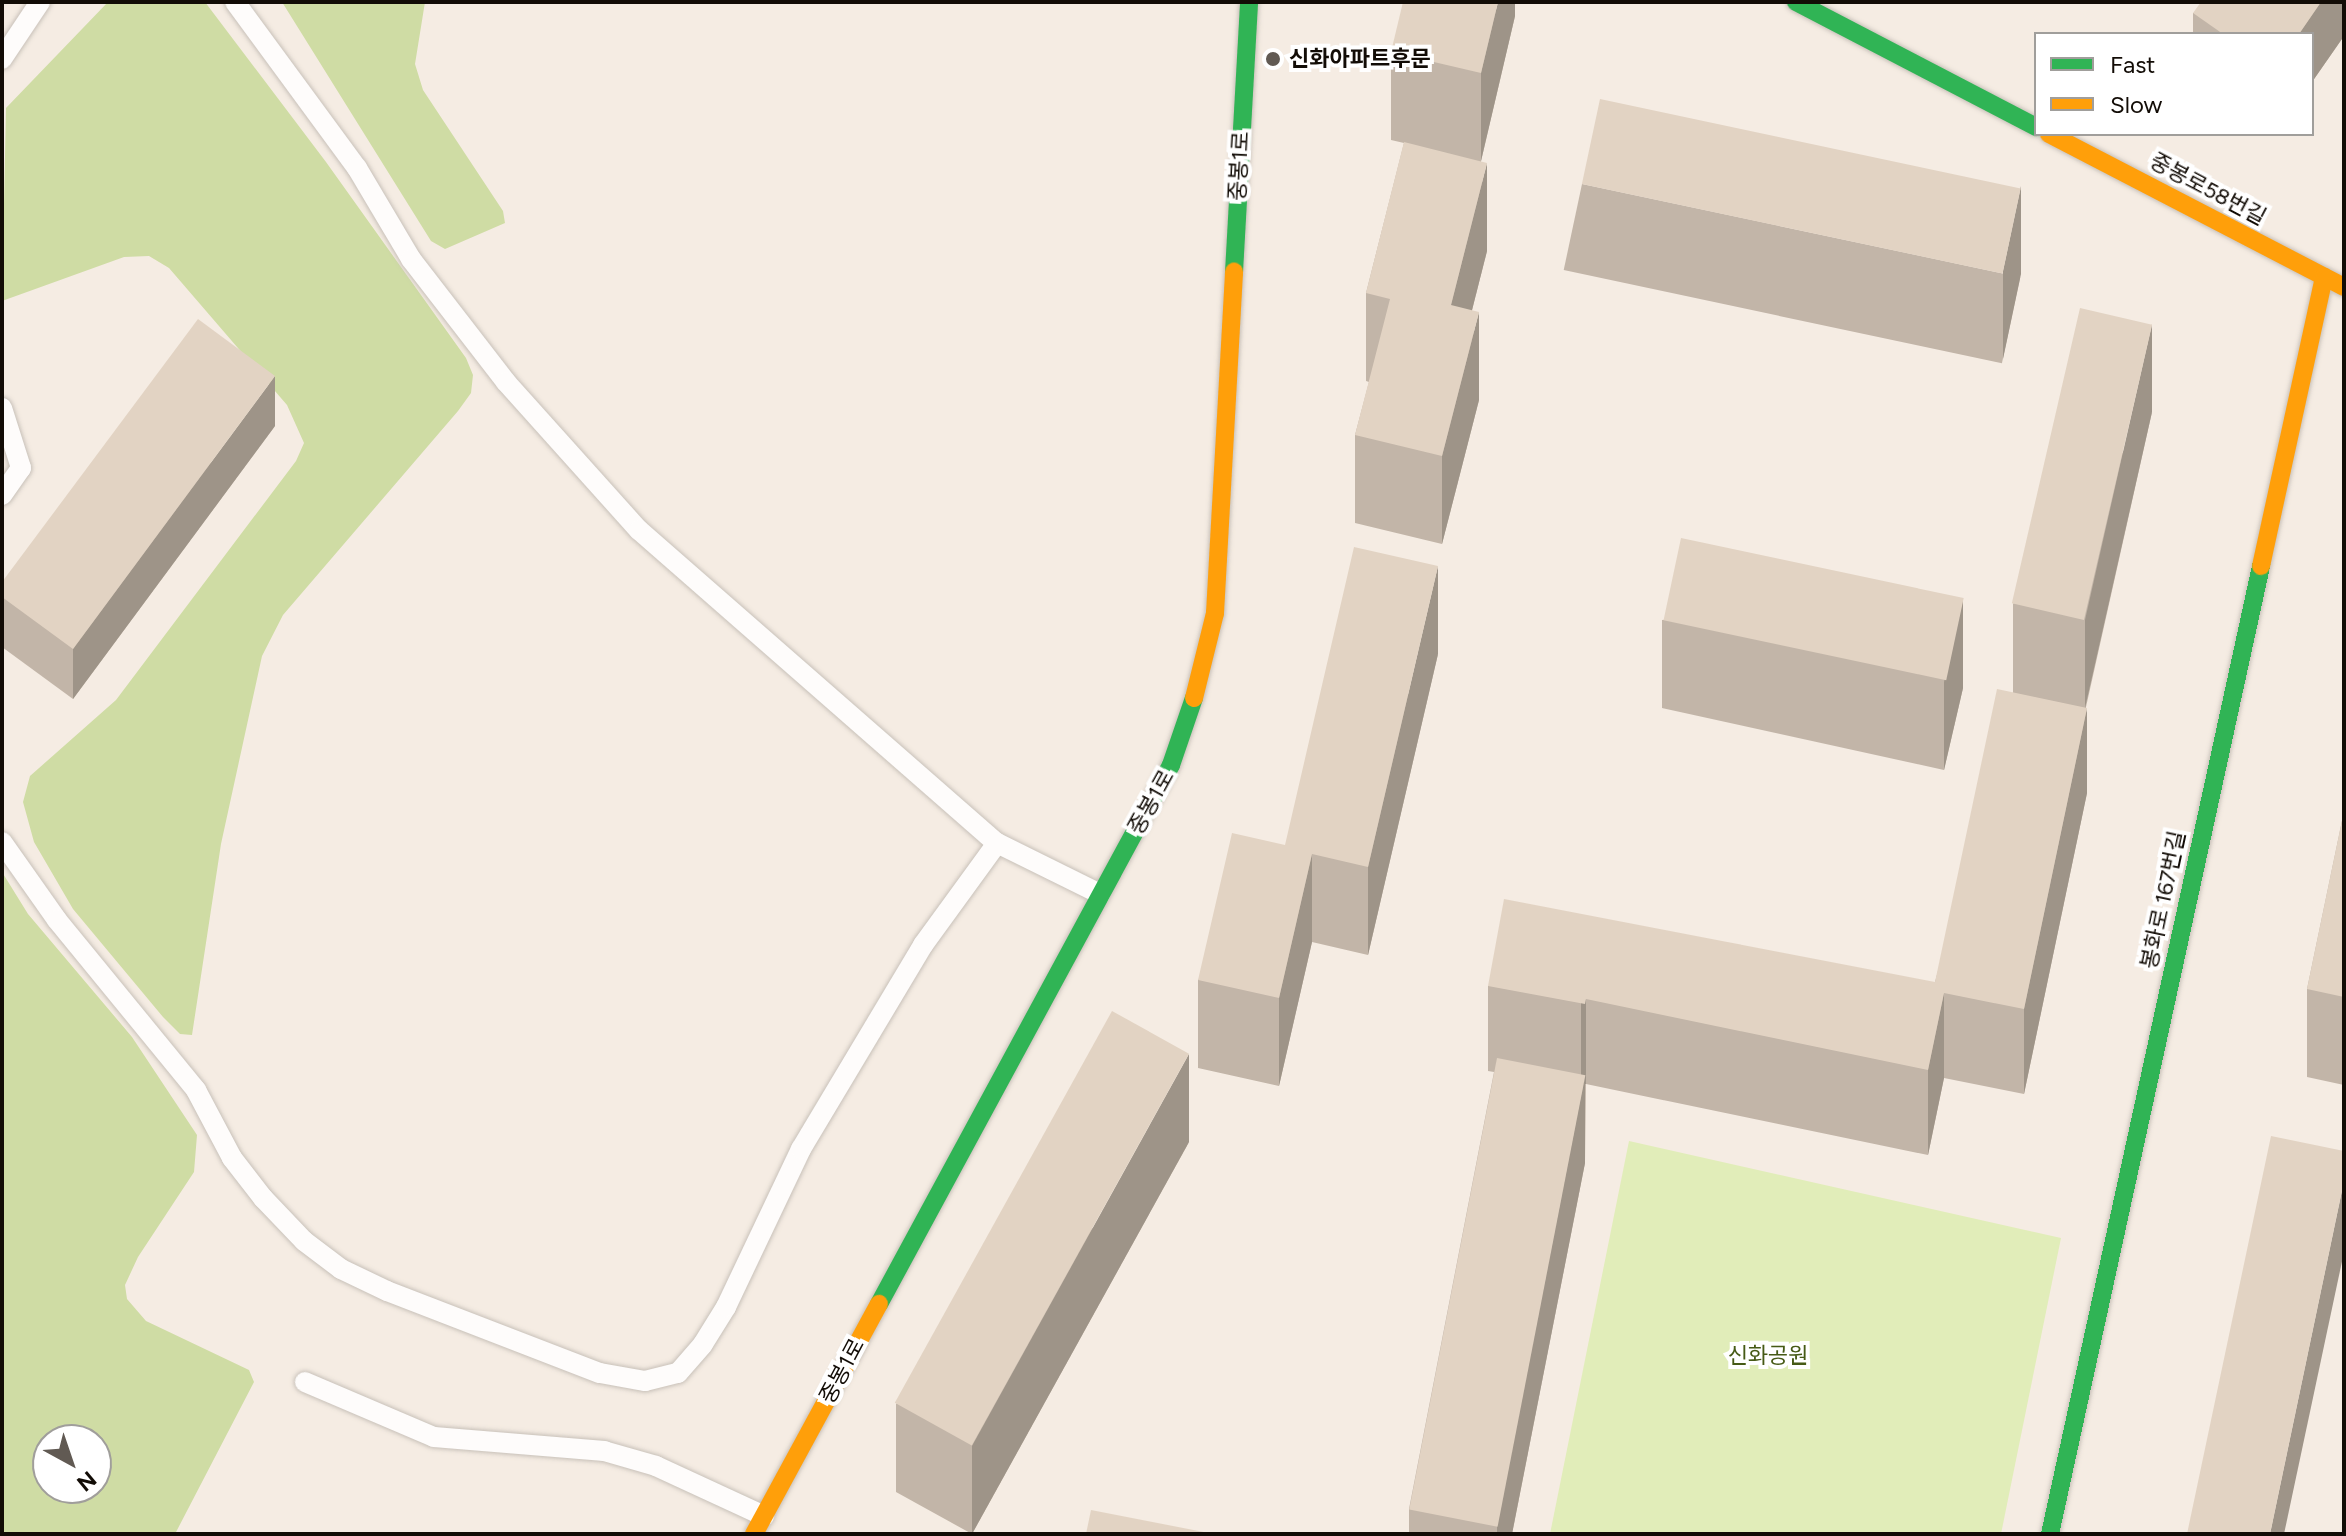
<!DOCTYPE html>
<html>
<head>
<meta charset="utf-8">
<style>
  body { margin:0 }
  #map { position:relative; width:2346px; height:1536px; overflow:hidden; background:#f5ece3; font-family:Figtree,"Noto Sans KR",sans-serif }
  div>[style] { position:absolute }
  .green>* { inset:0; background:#e1edb9 }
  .forest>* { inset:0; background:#cfdca4 }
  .roads { filter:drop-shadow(0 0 2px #c8c1b9) drop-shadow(0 0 2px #c8c1b9) }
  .lane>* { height:20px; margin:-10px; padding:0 10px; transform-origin:10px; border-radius:10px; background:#fefcfb }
  .fast>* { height:18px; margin:-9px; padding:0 9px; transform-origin:9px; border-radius:9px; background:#30b455 }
  .slow>* { height:18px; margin:-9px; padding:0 9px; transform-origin:9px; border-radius:9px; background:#ff9f0a }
  .wall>* { inset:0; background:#c2b5a8; transform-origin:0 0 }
  .shaded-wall>* { inset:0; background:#9e9488; transform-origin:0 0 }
  .building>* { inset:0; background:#e2d3c3; transform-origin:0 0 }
  .dots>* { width:22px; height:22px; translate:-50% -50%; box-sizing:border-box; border:4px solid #fff; border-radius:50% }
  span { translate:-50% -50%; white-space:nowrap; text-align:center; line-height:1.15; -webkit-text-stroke:8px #fff; paint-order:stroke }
  .poi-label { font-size:22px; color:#120c06; font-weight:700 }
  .left { translate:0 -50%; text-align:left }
  .street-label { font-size:22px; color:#120c06 }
  .park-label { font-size:22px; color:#465a16 }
  .frame { position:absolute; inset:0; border:4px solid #120c06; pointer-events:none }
  .legend { position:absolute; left:2034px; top:32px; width:280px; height:104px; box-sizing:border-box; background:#fff; border:2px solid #a09e9b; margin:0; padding:10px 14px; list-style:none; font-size:24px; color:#120c06 }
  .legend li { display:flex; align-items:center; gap:16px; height:40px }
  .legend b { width:40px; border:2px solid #a09e9b }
  .north { position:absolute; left:32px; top:1424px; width:80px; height:80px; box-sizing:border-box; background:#fff; border:2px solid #a09e9b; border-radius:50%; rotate:140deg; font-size:22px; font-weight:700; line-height:32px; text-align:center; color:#120c06 }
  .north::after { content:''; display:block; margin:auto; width:28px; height:36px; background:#615a53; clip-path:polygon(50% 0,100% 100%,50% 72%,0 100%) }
</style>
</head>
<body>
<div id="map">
  <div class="green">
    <div style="clip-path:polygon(1629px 1141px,2061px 1238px,2001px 1534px,1550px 1534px)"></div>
  </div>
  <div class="forest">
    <div style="clip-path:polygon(108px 2px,205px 2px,326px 162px,466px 358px,473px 375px,471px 393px,458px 411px,283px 615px,262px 656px,221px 844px,192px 1035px,180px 1034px,163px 1017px,73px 909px,34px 842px,23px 802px,30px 776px,116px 700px,296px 461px,304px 443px,287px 405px,169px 268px,149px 256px,124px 257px,2px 301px,6px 108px)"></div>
    <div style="clip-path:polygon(282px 2px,425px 2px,415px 64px,423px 90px,503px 211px,505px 223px,445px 249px,431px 241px)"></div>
    <div style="clip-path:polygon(evenodd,2px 872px,28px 914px,132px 1037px,197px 1135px,194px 1172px,138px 1257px,125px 1285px,127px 1299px,146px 1321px,249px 1370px,254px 1382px,175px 1534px,2px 1534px,2px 872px,48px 1440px,96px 1440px,96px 1488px,48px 1488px,48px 1440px)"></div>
  </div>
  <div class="roads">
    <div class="lane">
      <div style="left:235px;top:2px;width:206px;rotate:53.7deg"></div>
      <div style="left:357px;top:168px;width:106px;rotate:59.3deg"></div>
      <div style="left:411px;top:259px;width:155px;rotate:52.3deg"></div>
      <div style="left:506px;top:382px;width:199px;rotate:48.1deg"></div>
      <div style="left:639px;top:530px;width:476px;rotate:41.2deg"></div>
      <div style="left:997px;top:843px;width:115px;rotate:26.3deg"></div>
      <div style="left:2px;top:59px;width:69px;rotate:-56.3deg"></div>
      <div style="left:2px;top:408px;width:63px;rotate:72.4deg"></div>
      <div style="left:21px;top:468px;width:33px;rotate:125deg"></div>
      <div style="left:2px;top:842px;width:95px;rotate:54.8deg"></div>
      <div style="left:57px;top:920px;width:220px;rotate:50.7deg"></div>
      <div style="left:196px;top:1090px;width:77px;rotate:62.1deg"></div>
      <div style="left:232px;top:1158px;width:51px;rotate:52.2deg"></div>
      <div style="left:263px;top:1198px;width:59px;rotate:46.4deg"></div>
      <div style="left:304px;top:1241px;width:46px;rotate:37.1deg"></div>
      <div style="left:341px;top:1269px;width:51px;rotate:25.6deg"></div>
      <div style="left:387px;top:1291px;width:228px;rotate:21.1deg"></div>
      <div style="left:600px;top:1373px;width:46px;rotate:10.1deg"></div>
      <div style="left:645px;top:1381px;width:34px;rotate:-14deg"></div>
      <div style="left:678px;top:1373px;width:38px;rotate:-49deg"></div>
      <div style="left:703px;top:1344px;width:44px;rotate:-58.1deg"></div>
      <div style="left:726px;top:1307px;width:175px;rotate:-64.6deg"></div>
      <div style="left:801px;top:1149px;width:238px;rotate:-59.1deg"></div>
      <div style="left:923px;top:945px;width:126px;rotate:-54deg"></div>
      <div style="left:305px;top:1382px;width:140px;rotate:23.1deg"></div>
      <div style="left:434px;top:1437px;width:171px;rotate:4.7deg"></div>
      <div style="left:604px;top:1451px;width:54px;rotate:16.1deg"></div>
      <div style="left:656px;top:1466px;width:119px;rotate:24.8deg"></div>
    </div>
    <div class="fast">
      <div style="left:1796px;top:2px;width:271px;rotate:27.5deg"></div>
      <div style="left:1234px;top:272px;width:270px;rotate:-86.8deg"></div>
      <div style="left:879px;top:1304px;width:613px;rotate:-61.55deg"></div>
      <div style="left:1171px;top:765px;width:71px;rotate:-71.1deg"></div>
      <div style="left:2050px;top:1534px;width:991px;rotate:-77.7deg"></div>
    </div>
    <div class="slow">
      <div style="left:2049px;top:134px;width:332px;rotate:27.4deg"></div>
      <div style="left:2261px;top:566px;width:296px;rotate:-77.7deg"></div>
      <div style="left:1194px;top:698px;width:88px;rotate:-76.1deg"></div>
      <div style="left:1215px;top:613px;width:342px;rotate:-86.8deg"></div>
      <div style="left:754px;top:1534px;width:262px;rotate:-61.5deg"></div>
    </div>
  </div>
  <div class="wall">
    <div style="clip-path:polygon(1515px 2px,1515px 16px,1481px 161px,1487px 251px,1472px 310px,1479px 400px,1442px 544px,1355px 523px,1355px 435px,1369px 382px,1366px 381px,1366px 293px,1404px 143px,1391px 140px,1391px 52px)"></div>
    <div style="clip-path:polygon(2344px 2px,2344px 36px,2312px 82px,2312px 34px,2193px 34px,2193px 13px)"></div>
    <div style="left:1582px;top:184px;width:448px;height:88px;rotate:12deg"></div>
    <div style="clip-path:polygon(2152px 412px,2086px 707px,2087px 793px,2024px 1094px,1944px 1078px,1928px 1155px,1586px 1084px,1585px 1163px,1512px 1534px,1409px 1534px,1409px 1509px,1494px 1072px,1488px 1071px,1488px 986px,1935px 982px,2013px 692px,2013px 604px)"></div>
    <div style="clip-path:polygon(275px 426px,73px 699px,2px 647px,2px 582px)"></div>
    <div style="clip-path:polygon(1963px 600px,1963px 688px,1944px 770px,1662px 708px,1662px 620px)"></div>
    <div style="clip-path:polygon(1438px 654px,1368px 955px,1312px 942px,1279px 1086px,1198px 1068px,1198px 980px)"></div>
    <div style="clip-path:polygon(2344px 811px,2344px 1085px,2307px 1077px,2307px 989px)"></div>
    <div style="clip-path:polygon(1189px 1142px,972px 1534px,896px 1492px,896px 1404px)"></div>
  </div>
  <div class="shaded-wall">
    <div style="clip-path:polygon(1498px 2px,1515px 2px,1515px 16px,1481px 161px,1481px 73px)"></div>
    <div style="clip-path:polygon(2321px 2px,2344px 2px,2344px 36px,2312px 82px,2312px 34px,2299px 34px)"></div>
    <div style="clip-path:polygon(1487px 163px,1487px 251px,1451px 393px,1451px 305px)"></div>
    <div style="clip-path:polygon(2021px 186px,2021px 274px,2003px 359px,2003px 271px)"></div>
    <div style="clip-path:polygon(1479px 312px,1479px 400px,1442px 544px,1442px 456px)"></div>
    <div style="clip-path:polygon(2152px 324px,2152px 412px,2085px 708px,2085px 620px)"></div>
    <div style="clip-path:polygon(275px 376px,275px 426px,73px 699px,73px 649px)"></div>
    <div style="clip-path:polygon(1438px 566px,1438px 654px,1368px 955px,1368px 867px)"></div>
    <div style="clip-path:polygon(1963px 600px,1963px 688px,1944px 770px,1944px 682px)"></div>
    <div style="clip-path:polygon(2087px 708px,2087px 793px,2024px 1094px,2024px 1009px)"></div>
    <div style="clip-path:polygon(1312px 854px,1312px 942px,1279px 1086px,1279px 998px)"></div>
    <div style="clip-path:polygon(1944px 993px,1944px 1078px,1928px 1155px,1928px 1070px)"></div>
    <div style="left:1586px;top:999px;width:85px;height:5px;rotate:90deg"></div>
    <div style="clip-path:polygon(1189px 1054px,1189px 1142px,972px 1534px,972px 1446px)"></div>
    <div style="clip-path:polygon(1585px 1075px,1585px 1163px,1512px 1534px,1497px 1534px,1497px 1525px)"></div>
    <div style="clip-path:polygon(2344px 1181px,2344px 1252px,2284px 1534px,2270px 1534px)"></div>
  </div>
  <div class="building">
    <div style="clip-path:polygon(1403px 2px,1498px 2px,1481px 73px,1391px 52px)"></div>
    <div style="clip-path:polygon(2201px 2px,2321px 2px,2299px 34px,2223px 34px,2193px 13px)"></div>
    <div style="left:1600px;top:99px;width:430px;height:87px;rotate:12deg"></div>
    <div style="clip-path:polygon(1404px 142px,1487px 163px,1451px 305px,1479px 312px,1442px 456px,1355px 435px,1390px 299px,1366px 293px)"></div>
    <div style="left:2080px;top:308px;width:74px;height:303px;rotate:13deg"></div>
    <div style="clip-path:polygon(198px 319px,275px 376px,73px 649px,2px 597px,2px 582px)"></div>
    <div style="left:1681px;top:538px;width:289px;height:84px;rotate:12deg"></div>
    <div style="clip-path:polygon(1354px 547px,1438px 566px,1368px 867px,1312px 854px,1279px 998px,1198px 980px,1232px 833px,1285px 845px)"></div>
    <div style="clip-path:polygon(1997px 689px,2087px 708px,2024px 1009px,1944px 993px,1928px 1070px,1586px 999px,1585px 1004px,1488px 986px,1504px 899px,1935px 982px)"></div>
    <div style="clip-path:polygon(2344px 811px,2344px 997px,2307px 989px)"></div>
    <div style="left:1112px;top:1011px;width:88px;height:448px;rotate:29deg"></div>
    <div style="left:1497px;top:1058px;width:90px;height:460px;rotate:11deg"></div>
    <div style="clip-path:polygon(2271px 1136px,2344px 1151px,2344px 1181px,2270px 1534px,2187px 1534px)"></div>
    <div style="clip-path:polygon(1091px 1510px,1214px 1534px,1086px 1534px)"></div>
  </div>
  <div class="dots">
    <div style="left:1273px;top:59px;background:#615a53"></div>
  </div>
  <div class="poi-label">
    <span class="left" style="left:1289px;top:59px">신화아파트후문</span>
  </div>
  <div class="street-label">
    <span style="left:1239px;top:166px;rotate:-87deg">중봉1로</span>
    <span style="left:2208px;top:189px;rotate:28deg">중봉로58번길</span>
    <span style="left:1151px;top:802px;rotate:-61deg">중봉1로</span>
    <span style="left:2163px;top:900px;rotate:-78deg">봉화로 167번길</span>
    <span style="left:842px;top:1371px;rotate:-62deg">중봉1로</span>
  </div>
  <div class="park-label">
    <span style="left:1768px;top:1356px">신화공원</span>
  </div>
  <div class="frame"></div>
  <ul class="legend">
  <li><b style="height:10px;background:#30b455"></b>Fast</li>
  <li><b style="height:10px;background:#ff9f0a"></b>Slow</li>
  </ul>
  <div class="north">N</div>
</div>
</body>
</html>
